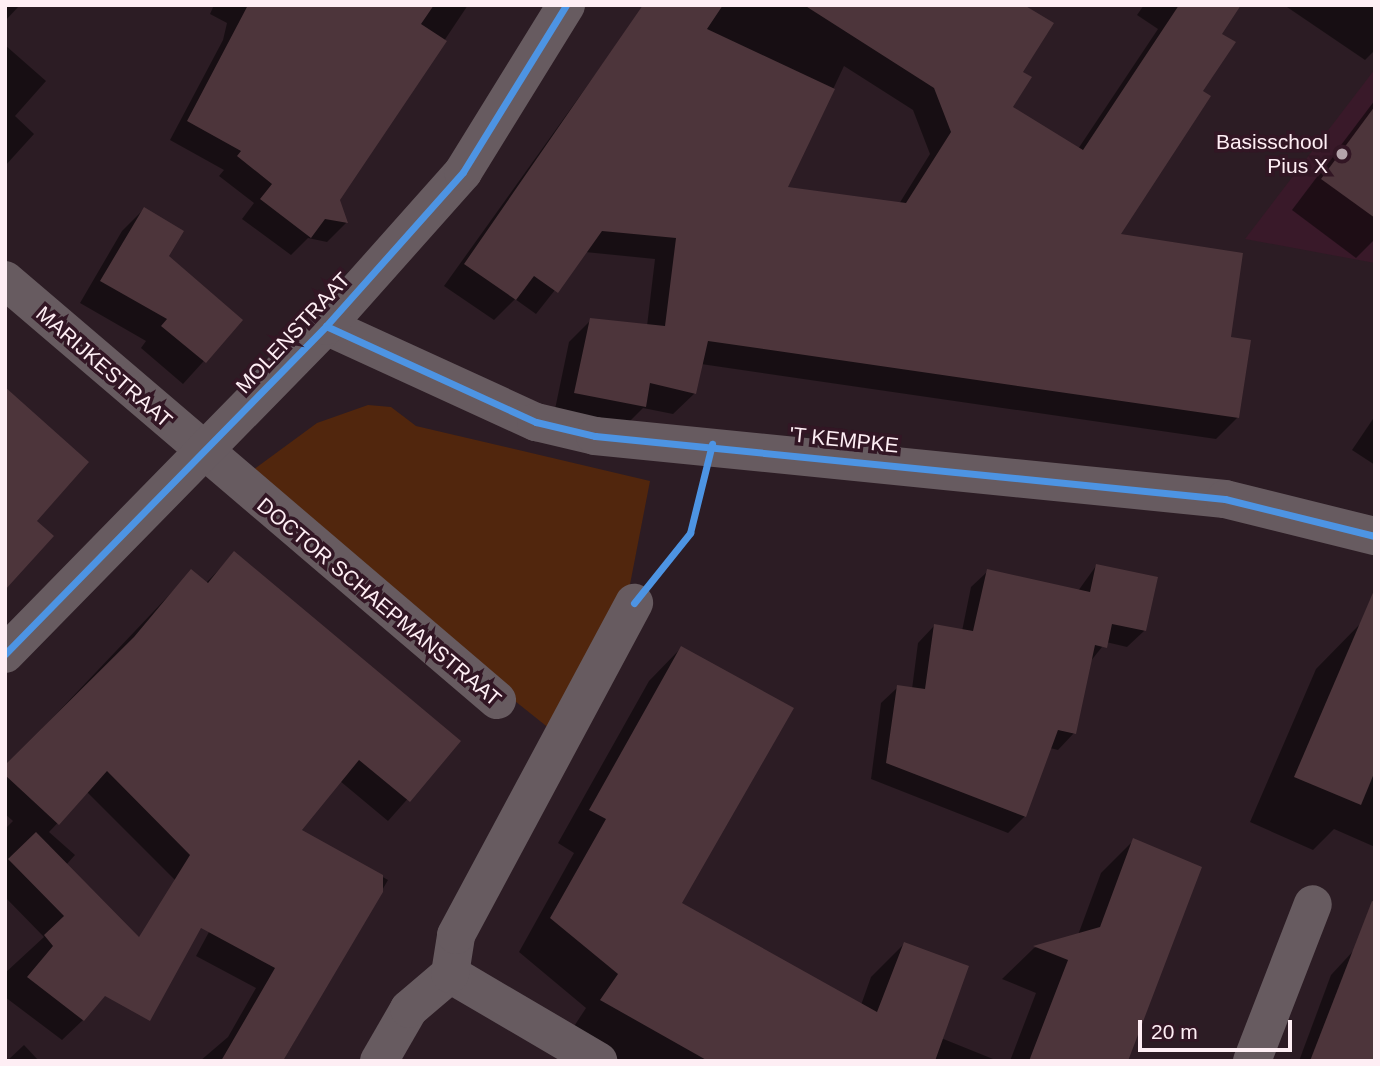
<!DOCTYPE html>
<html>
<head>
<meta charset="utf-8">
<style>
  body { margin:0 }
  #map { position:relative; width:1380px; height:1066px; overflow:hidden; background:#2c1c24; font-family:Helvetica,sans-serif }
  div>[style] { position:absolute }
  .built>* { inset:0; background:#391929 }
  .green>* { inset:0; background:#51260d }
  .shadow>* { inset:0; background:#0007 }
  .building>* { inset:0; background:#4d353b }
  .minor>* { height:38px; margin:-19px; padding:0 19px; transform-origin:19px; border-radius:19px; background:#675b60 }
  .cycleway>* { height:7px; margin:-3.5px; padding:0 3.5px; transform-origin:3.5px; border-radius:3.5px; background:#4d94e3 }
  .dots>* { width:19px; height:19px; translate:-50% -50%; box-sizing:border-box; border:4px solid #321624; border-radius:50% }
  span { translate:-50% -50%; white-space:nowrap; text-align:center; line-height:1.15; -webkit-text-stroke:7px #321624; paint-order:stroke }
  .poi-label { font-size:21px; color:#feeef4 }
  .right { translate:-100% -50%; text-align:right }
  .street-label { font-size:21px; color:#feeef4 }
  .frame { position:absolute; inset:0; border:7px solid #feeef4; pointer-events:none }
  .scale { position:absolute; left:1138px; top:1020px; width:154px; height:32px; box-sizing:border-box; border:4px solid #feeef4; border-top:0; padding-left:9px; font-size:21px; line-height:24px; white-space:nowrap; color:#feeef4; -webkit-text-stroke:5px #321624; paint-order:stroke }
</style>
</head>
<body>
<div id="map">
  <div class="built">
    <div style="clip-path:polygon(1375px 69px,1375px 263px,1245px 239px)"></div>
  </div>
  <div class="green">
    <div style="clip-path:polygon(368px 405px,391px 407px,416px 426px,650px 481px,627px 600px,550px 729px,238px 481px,317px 423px)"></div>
  </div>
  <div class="shadow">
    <div style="clip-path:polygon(5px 5px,20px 5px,5px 21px)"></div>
    <div style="clip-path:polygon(214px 5px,468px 5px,338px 200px,346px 223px,327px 242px,308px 238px,291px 255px,242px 219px,254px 203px,219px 176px,224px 170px,170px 140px,223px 40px,227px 23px,210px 14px)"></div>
    <div style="clip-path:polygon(evenodd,645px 5px,1022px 5px,1021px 73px,1011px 107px,1078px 149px,1158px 29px,1137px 15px,1144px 5px,1239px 5px,1220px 34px,1200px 91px,1118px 236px,1229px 339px,1238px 417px,1216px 439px,701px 364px,695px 393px,673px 414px,643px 408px,623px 428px,554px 414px,569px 342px,591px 320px,647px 326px,655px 259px,585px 252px,536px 314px,515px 299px,494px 320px,444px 286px,645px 5px,844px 66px,913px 110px,930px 154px,899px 204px,786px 189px,844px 66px)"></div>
    <div style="clip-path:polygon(1284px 5px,1375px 5px,1375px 50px,1365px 60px)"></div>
    <div style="clip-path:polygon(5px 45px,46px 81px,15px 116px,34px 134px,5px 166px)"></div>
    <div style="clip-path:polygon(1375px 100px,1375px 239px,1356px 258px,1292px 210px)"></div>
    <div style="clip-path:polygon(144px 209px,167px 256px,240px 321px,183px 384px,141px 348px,146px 341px,80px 303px,122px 231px)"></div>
    <div style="clip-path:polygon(1375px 416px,1375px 465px,1352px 450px)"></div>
    <div style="clip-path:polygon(234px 554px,459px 741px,388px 821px,340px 781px,300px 830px,388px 880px,283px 1061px,200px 1061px,228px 1037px,256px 988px,196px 956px,249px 858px,187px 892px,87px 792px,49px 832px,75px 855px,66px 865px,83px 1020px,62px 1040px,5px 997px,5px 973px,44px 937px,5px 897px,5px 829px,13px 821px,5px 814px,5px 768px,191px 572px,206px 583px)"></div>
    <div style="clip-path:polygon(1096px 566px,1144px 631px,1127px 647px,1106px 642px,1090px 662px,1074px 733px,1058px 750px,1050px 748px,1025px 816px,1008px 833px,871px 779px,881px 703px,898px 687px,912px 689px,918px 643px,934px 626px,962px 631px,971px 587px,988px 571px,1078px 591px)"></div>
    <div style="clip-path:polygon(1361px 623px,1375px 629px,1375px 847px,1334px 829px,1313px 850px,1250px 822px,1316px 669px)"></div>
    <div style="clip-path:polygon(681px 648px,680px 904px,861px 1005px,871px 977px,904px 944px,941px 1038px,998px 1061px,617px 1061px,569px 1034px,586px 1008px,519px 952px,574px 853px,558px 843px,649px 681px)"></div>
    <div style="clip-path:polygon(1134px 840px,1119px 1061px,1010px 1061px,1036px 993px,1002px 979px,1034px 948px,1078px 935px,1101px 873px)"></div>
    <div style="clip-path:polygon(1356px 948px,1375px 1061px,1299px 1061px,1331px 975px)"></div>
    <div style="clip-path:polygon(24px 1045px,39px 1061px,7px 1061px)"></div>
  </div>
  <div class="building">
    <div style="clip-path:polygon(248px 5px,434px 5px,421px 24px,447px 41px,340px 200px,348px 223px,325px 219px,311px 238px,260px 199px,272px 184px,237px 156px,241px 151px,187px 121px)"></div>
    <div style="clip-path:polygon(643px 5px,723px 5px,707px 29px,835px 89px,788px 187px,906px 203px,951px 132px,934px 88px,804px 5px,1024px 5px,1054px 23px,1023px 72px,1032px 77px,1013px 107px,1083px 150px,1179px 5px,1241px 5px,1222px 34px,1236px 42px,1203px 91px,1211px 96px,1121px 234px,1243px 253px,1231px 337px,1251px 340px,1239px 418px,708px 341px,696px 394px,650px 383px,646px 407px,574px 393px,590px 318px,665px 326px,676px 238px,602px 231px,558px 293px,534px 276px,516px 300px,464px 264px)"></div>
    <div style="clip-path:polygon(1375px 106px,1375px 218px,1321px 179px)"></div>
    <div style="clip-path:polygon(144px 207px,184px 231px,169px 256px,243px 320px,206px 363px,161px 326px,167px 319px,100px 281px)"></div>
    <div style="clip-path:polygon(5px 387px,89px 462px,37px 521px,54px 536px,5px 590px)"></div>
    <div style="clip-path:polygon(234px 551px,461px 741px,410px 802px,359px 760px,302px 830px,383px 875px,383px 892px,283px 1061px,221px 1061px,275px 968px,201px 928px,150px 1021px,105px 996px,84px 1021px,27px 977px,53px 946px,44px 935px,64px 916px,8px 859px,36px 832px,139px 937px,190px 855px,107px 771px,59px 825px,5px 775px,5px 765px,134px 637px,191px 569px,208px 583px)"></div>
    <div style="clip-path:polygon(1096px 564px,1158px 577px,1146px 631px,1112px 624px,1107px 648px,1095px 645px,1076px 734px,1058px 730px,1026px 817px,886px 763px,897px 685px,925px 689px,934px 624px,973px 631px,987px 569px,1090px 592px)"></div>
    <div style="clip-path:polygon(1375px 588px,1375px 771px,1361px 805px,1294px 777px)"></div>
    <div style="clip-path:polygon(681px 646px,794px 708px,682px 903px,877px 1012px,904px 942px,969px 966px,935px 1061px,708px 1061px,600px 1000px,618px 974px,550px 918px,606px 819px,589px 810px)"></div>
    <div style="clip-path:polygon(1133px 838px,1202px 867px,1128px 1061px,1029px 1061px,1068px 960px,1033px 946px,1100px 927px)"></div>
    <div style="clip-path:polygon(1375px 902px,1375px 1061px,1310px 1061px,1372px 901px)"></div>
  </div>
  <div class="minor">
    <div style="left:5px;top:280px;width:647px;rotate:40.49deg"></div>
    <div style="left:326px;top:326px;width:231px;rotate:24.6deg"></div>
    <div style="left:536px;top:422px;width:61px;rotate:13.3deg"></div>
    <div style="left:595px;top:436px;width:633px;rotate:5.71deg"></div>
    <div style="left:1225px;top:499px;width:154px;rotate:13.9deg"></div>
    <div style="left:5px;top:654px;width:459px;rotate:-45.6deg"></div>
    <div style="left:326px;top:326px;width:206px;rotate:-48.3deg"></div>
    <div style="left:463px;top:172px;width:196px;rotate:-58.3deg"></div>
    <div style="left:450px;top:974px;width:172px;rotate:30.4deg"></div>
    <div style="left:379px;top:1061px;width:60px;rotate:-60deg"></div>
    <div style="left:409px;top:1009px;width:54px;rotate:-40.5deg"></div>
    <div style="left:450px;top:974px;width:39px;rotate:-81deg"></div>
    <div style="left:456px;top:935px;width:377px;rotate:-61.8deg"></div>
    <div style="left:1252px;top:1061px;width:168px;rotate:-68.8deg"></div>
  </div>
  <div class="cycleway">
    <div style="left:326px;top:326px;width:231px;rotate:24.6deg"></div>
    <div style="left:536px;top:422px;width:61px;rotate:13.3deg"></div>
    <div style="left:595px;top:436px;width:633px;rotate:5.71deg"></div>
    <div style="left:1225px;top:499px;width:154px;rotate:13.9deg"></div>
    <div style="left:634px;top:603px;width:90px;rotate:-51.3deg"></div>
    <div style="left:690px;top:533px;width:92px;rotate:-76.1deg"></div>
    <div style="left:5px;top:654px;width:459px;rotate:-45.6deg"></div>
    <div style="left:326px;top:326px;width:206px;rotate:-48.3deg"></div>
    <div style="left:463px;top:172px;width:196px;rotate:-58.3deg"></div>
  </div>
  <div class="dots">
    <div style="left:1342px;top:154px;background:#b4a4ab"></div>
  </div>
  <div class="poi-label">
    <span class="right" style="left:1328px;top:154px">Basisschool<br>Pius X</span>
  </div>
  <div class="street-label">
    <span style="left:293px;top:333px;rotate:-47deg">MOLENSTRAAT</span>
    <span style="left:104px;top:367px;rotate:41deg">MARIJKESTRAAT</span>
    <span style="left:844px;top:440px;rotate:6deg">'T KEMPKE</span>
    <span style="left:379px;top:602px;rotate:40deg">DOCTOR SCHAEPMANSTRAAT</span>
  </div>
  <div class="frame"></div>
  <div class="scale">20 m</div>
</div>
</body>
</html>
